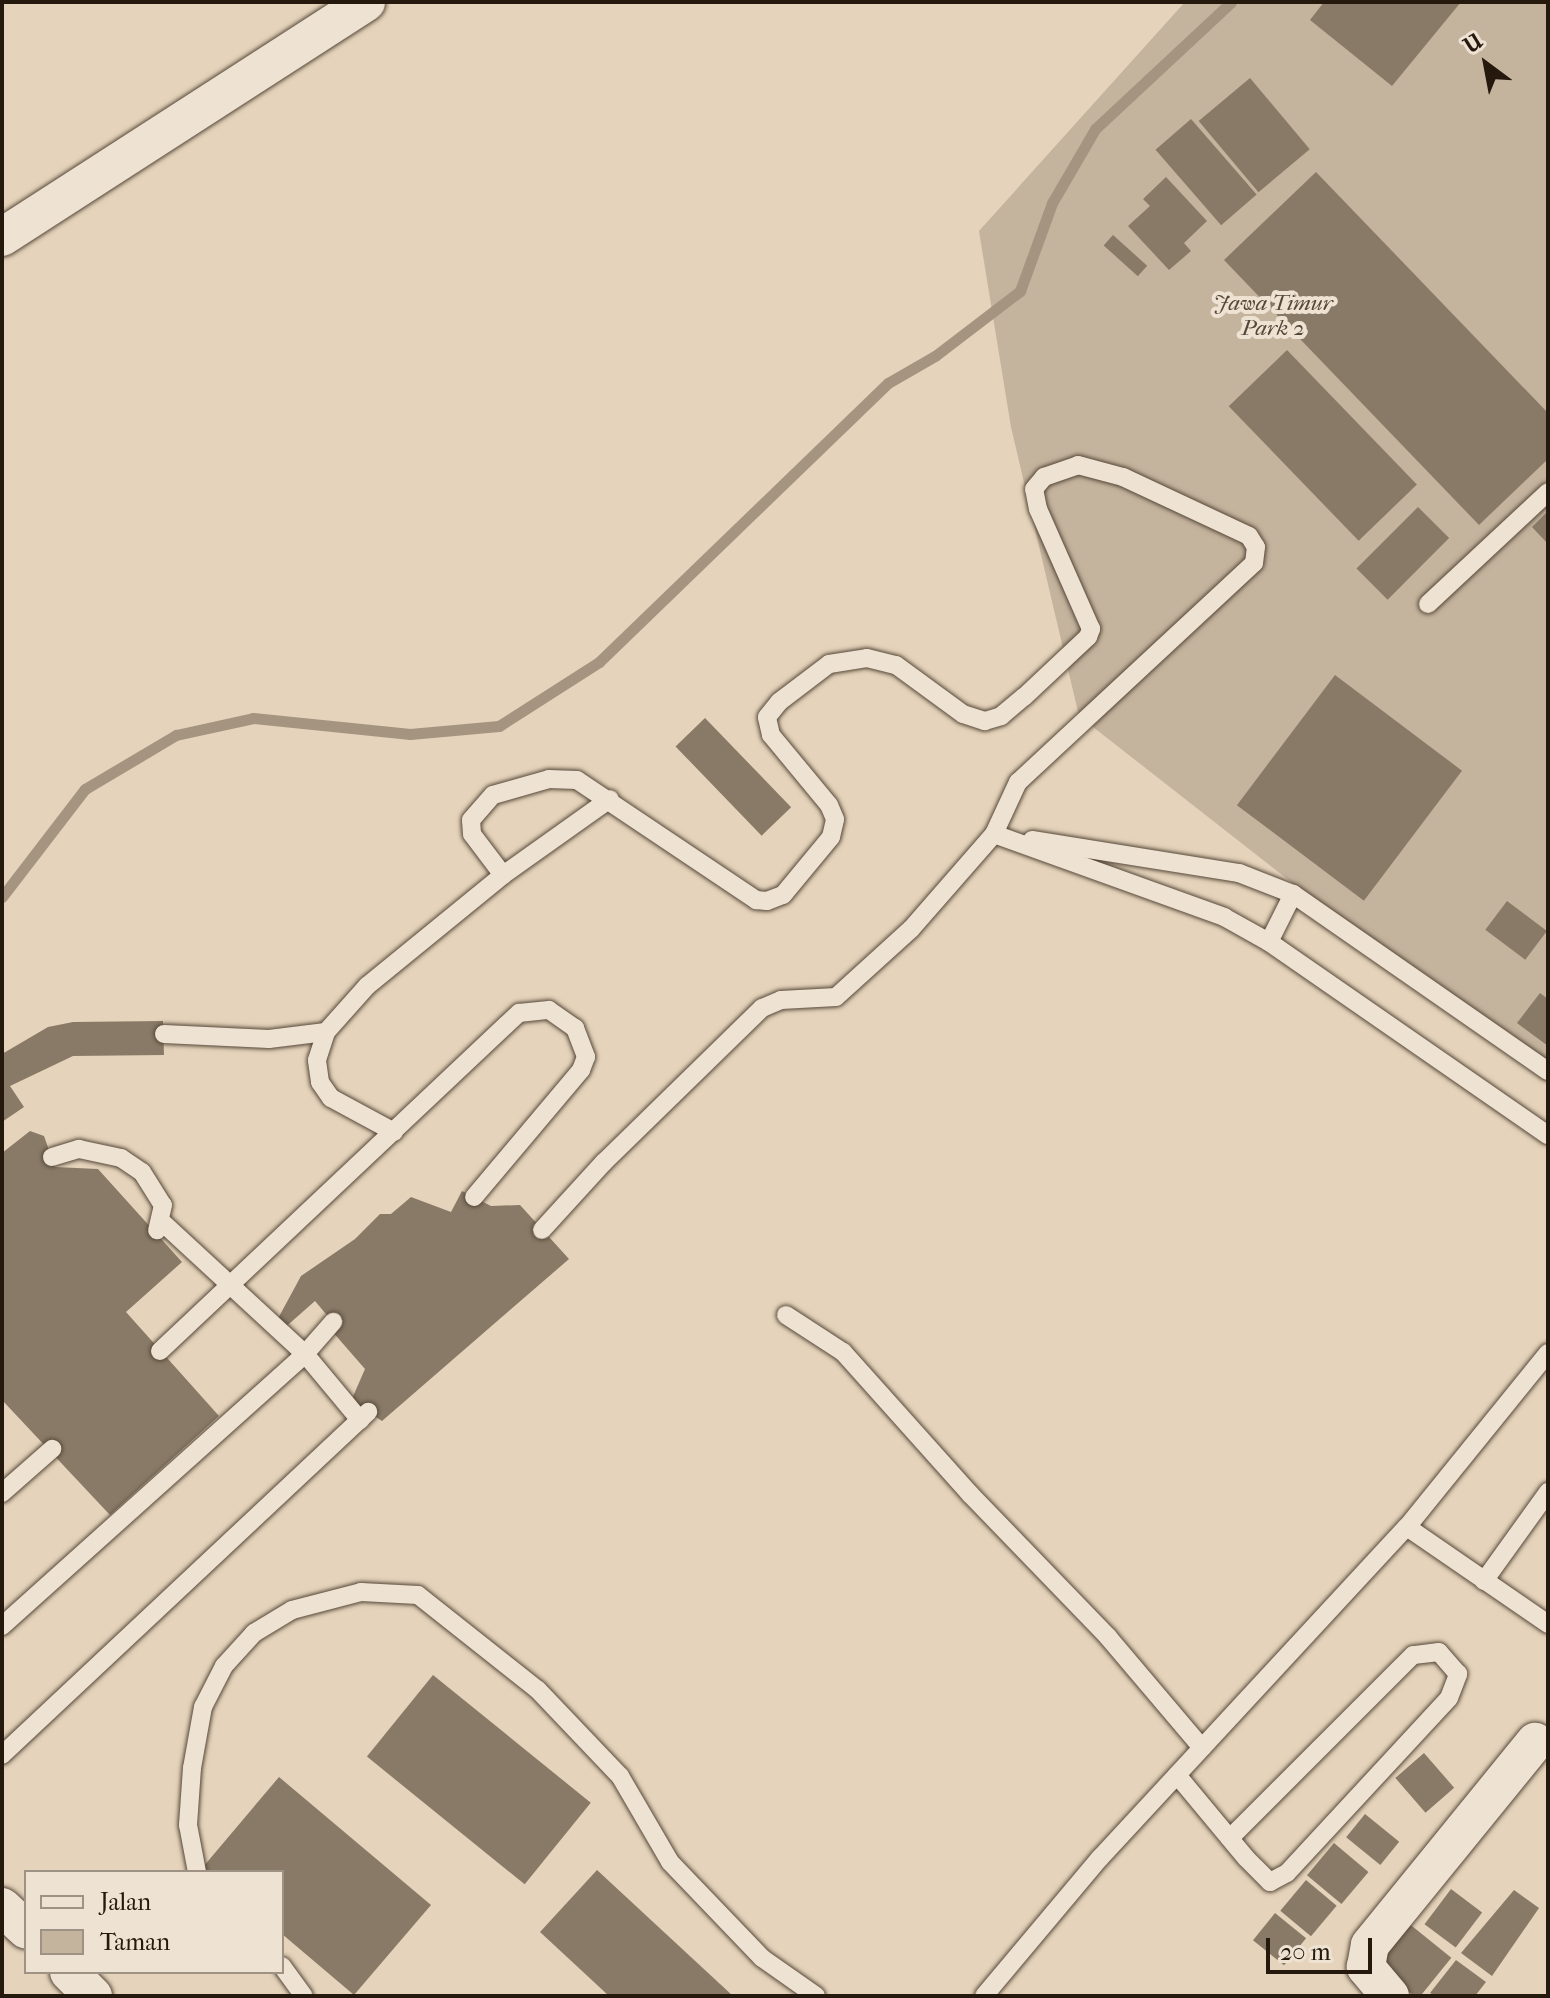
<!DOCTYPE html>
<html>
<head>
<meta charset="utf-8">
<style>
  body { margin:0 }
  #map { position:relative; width:1550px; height:1998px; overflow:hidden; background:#e5d3bb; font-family:"IM FELL French Canon",serif }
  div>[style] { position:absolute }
  .green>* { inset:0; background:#c4b39d }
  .stream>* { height:11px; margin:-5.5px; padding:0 5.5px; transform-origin:5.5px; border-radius:5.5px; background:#a49480 }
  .building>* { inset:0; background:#897a67; transform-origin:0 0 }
  .roads { filter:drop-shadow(0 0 2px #554838) drop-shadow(0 0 2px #554838) }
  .service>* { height:18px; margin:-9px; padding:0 9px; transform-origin:9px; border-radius:9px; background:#eee2d3 }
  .minor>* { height:38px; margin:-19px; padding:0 19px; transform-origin:19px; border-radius:19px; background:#eee2d3 }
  span { translate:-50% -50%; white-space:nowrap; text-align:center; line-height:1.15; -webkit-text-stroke:8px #eee2d3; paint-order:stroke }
  .park-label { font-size:22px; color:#554738; font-style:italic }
  .frame { position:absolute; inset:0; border:4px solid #25190d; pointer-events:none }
  .legend { position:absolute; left:24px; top:1870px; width:260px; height:104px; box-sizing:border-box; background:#eee2d3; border:2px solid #9e9284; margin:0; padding:10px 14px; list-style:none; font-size:24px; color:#25190d }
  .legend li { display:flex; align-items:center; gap:16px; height:40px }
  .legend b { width:40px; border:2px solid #9e9284 }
  .north { position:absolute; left:1446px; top:24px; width:80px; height:80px; -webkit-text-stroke:6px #eee2d3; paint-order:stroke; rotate:328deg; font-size:22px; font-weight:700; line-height:32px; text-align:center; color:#25190d }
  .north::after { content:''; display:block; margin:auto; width:28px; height:36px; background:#25190d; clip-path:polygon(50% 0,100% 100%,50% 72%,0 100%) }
  .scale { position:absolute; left:1266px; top:1938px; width:106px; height:36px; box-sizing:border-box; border:4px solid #25190d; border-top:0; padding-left:10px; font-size:24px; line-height:28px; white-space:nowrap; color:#25190d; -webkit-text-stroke:6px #eee2d3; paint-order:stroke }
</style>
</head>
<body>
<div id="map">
  <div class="green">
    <div style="clip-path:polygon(1185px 2px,1548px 2px,1548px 1083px,1079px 716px,1011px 427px,979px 231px)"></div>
  </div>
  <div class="stream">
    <div style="left:2px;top:897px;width:136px;rotate:-52.5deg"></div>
    <div style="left:85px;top:789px;width:106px;rotate:-30.7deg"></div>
    <div style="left:176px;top:735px;width:79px;rotate:-12.4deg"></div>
    <div style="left:253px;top:718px;width:158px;rotate:5.8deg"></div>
    <div style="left:410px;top:734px;width:89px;rotate:-5.1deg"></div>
    <div style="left:499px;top:726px;width:119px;rotate:-32.6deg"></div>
    <div style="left:599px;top:662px;width:402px;rotate:-44deg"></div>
    <div style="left:888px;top:383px;width:54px;rotate:-29.9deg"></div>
    <div style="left:935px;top:356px;width:107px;rotate:-37.4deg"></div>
    <div style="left:1020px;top:291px;width:94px;rotate:-70deg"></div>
    <div style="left:1052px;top:203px;width:86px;rotate:-59.8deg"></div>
    <div style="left:1095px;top:129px;width:186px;rotate:-43deg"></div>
  </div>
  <div class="building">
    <div style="clip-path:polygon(1324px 2px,1461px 2px,1392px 86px,1310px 20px)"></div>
    <div style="left:1250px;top:78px;width:93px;height:67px;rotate:50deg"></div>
    <div style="left:1191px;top:119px;width:100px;height:47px;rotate:49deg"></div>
    <div style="clip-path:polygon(1316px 172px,1548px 413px,1548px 459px,1479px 525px,1224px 260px)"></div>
    <div style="clip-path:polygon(1166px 177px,1207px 221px,1184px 243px,1191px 251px,1169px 270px,1128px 226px,1150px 206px,1143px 199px)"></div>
    <div style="left:1113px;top:235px;width:46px;height:14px;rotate:42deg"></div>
    <div style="left:1287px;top:350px;width:187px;height:81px;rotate:46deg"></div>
    <div style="left:1418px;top:507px;width:44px;height:87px;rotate:45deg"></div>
    <div style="clip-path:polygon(1548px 511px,1548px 544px,1532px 527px)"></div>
    <div style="left:1335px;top:675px;width:159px;height:163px;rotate:37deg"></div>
    <div style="left:705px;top:718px;width:124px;height:41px;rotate:46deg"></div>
    <div style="left:1507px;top:901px;width:50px;height:36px;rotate:37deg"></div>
    <div style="clip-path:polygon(1540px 993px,1548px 999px,1548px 1046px,1517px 1023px)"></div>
    <div style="clip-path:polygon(163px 1021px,164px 1055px,73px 1056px,10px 1086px,24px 1107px,2px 1122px,2px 1054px,48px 1027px,73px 1022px)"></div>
    <div style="clip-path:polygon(30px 1131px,44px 1136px,55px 1167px,98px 1169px,182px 1262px,126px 1312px,219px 1416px,110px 1515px,2px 1400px,2px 1153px)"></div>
    <div style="clip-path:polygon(462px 1191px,491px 1206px,520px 1205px,569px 1259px,382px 1421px,351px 1401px,365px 1369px,331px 1330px,336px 1326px,315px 1301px,281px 1331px,275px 1324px,301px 1276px,355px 1239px,380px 1214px,391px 1214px,411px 1197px,451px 1212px)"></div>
    <div style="left:433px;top:1675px;width:203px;height:105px;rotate:39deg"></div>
    <div style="left:1424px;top:1753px;width:46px;height:38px;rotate:49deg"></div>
    <div style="clip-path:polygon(279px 1777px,431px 1905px,354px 1995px,282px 1934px,282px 1872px,209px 1872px,203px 1867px)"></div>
    <div style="left:1365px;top:1814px;width:44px;height:30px;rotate:39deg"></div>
    <div style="left:1334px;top:1843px;width:45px;height:42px;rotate:40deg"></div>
    <div style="clip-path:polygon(597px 1870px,733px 1996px,609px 1996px,540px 1932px)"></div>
    <div style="left:1306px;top:1880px;width:40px;height:40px;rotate:40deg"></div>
    <div style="left:1451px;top:1889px;width:39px;height:44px;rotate:37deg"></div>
    <div style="clip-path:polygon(1514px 1890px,1539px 1908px,1492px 1976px,1461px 1953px)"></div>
    <div style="left:1275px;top:1913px;width:40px;height:35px;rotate:39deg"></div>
    <div style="left:1407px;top:1922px;width:57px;height:53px;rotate:39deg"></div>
    <div style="clip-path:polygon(1456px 1960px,1486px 1982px,1475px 1996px,1435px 1996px,1430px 1993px)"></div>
  </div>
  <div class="roads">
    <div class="service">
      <div style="left:1428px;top:604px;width:164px;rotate:-43deg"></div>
      <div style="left:994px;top:834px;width:245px;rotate:19.8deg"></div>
      <div style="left:1224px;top:917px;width:51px;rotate:29.1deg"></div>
      <div style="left:1269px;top:942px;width:339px;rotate:34.7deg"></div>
      <div style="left:1032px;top:840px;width:210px;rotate:9.1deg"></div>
      <div style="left:1239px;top:873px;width:58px;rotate:21.3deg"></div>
      <div style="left:1293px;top:894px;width:310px;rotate:34.8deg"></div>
      <div style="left:503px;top:875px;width:131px;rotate:-35.4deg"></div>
      <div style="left:1269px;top:942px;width:54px;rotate:-63.4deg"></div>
      <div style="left:164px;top:1034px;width:105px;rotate:2.7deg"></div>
      <div style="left:269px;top:1039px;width:57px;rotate:-7deg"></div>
      <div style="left:394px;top:1132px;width:72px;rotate:-151.6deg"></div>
      <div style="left:331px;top:1098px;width:19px;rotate:-125deg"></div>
      <div style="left:320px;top:1082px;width:22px;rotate:-98deg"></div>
      <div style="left:317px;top:1060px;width:29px;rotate:-72deg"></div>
      <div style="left:326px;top:1032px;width:62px;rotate:-48.3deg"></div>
      <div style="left:367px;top:986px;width:176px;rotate:-39.2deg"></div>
      <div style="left:503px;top:875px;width:51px;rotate:-127.1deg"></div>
      <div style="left:472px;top:834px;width:14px;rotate:-94deg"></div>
      <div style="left:471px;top:820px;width:33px;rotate:-49deg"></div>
      <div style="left:493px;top:795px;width:58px;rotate:-15.9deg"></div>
      <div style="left:549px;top:779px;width:28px;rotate:2deg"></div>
      <div style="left:577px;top:780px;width:216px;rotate:33.8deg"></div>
      <div style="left:756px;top:900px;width:11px;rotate:5deg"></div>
      <div style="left:767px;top:901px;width:17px;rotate:-21deg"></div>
      <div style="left:783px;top:895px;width:75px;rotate:-50.4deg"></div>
      <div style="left:831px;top:837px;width:18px;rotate:-77deg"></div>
      <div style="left:835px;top:819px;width:15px;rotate:-113deg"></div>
      <div style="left:829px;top:805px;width:91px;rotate:-129.6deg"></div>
      <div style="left:771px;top:735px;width:18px;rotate:-103deg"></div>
      <div style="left:767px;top:717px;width:19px;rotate:-51deg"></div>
      <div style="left:779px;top:702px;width:63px;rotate:-37.2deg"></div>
      <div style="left:829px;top:664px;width:38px;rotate:-9deg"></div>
      <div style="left:867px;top:658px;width:30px;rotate:14deg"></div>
      <div style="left:896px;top:665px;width:83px;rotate:36.2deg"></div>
      <div style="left:963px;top:714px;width:23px;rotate:18deg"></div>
      <div style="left:985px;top:721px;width:17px;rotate:-17deg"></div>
      <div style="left:1001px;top:716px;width:30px;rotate:-40deg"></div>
      <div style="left:1024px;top:697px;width:88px;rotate:-43.2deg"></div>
      <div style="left:1088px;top:637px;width:9px;rotate:-69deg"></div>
      <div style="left:1091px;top:629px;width:131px;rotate:-113.8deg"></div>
      <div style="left:1038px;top:509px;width:20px;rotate:-101deg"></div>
      <div style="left:1034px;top:489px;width:16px;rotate:-50deg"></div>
      <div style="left:1044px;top:477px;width:36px;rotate:-19deg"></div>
      <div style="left:1078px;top:465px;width:47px;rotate:14.9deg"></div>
      <div style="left:1123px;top:477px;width:139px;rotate:25.1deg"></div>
      <div style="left:1249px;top:536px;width:13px;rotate:58deg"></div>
      <div style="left:1256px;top:547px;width:16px;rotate:97deg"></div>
      <div style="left:1254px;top:563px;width:322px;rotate:137.1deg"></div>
      <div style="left:1018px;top:782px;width:57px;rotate:114.8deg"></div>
      <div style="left:994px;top:834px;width:126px;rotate:131.1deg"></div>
      <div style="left:911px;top:929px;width:101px;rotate:137.8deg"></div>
      <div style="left:836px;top:997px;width:55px;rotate:176.9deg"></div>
      <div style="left:781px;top:1000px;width:21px;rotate:157deg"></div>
      <div style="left:762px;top:1008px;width:221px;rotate:135.7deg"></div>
      <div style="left:604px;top:1162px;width:92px;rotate:132.4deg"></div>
      <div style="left:52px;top:1157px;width:28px;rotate:-17deg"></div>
      <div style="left:79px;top:1149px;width:43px;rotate:12.1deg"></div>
      <div style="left:121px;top:1158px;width:25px;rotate:34deg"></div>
      <div style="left:142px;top:1172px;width:39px;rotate:58deg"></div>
      <div style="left:163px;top:1205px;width:26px;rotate:103deg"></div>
      <div style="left:162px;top:1222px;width:195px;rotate:42.7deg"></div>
      <div style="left:305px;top:1354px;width:86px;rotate:50.2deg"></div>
      <div style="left:786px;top:1315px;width:68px;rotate:33deg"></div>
      <div style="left:843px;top:1352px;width:191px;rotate:48.2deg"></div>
      <div style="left:970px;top:1494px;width:199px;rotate:46deg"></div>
      <div style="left:1108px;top:1637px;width:145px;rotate:49.7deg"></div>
      <div style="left:160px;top:1351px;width:475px;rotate:-43.3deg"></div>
      <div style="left:506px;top:1025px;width:18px;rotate:-43deg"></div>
      <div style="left:519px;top:1013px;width:30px;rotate:-6deg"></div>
      <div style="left:549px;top:1010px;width:32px;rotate:35deg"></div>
      <div style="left:575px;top:1028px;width:31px;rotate:69deg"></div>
      <div style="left:586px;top:1057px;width:14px;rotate:111deg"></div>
      <div style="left:581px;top:1070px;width:166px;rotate:130.1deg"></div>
      <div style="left:2px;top:1493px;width:67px;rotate:-41.3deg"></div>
      <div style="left:1407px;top:1527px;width:171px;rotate:34.5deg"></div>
      <div style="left:1484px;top:1581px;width:110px;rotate:-54.3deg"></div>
      <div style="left:2px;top:1626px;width:407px;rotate:-41.9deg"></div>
      <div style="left:305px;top:1354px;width:43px;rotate:-48.8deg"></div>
      <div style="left:2px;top:1755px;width:502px;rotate:-43.14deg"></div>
      <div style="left:1177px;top:1775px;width:108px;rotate:50.3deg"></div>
      <div style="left:1246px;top:1858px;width:34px;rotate:45deg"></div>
      <div style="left:1270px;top:1882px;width:19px;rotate:-28deg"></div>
      <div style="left:1287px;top:1873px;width:238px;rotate:-47.2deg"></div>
      <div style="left:1449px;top:1698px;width:26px;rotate:-69deg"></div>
      <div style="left:1458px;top:1674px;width:29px;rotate:-131deg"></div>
      <div style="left:1439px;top:1652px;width:26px;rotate:173deg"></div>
      <div style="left:1413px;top:1655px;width:259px;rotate:135deg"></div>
      <div style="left:197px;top:1872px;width:48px;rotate:-100.8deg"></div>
      <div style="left:188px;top:1825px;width:57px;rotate:-86deg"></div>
      <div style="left:192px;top:1768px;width:62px;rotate:-79.8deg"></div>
      <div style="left:203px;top:1707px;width:46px;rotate:-62.9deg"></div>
      <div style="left:224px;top:1666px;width:45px;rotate:-47.7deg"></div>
      <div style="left:254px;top:1633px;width:44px;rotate:-31.2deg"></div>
      <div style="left:292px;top:1610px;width:71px;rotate:-14.6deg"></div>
      <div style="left:361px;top:1592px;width:57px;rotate:3deg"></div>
      <div style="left:418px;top:1595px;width:153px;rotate:38.4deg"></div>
      <div style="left:538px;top:1690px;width:119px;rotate:46.4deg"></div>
      <div style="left:620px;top:1776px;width:99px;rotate:59.8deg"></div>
      <div style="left:670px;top:1862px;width:133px;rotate:46.2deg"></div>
      <div style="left:762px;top:1958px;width:66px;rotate:35.1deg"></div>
      <div style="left:282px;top:1966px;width:37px;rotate:54deg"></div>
      <div style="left:984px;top:1996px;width:180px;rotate:-50deg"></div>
      <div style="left:1100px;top:1858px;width:451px;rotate:-47.2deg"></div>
      <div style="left:1407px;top:1527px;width:224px;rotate:-51deg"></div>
    </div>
    <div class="minor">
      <div style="left:2px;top:237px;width:433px;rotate:-32.8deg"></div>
      <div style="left:2px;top:1907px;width:33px;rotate:43deg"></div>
      <div style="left:69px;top:1972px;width:34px;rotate:45deg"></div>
      <div style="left:1390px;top:1996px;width:38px;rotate:-130deg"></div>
      <div style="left:1366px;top:1967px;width:22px;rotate:-80deg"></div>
      <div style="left:1370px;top:1945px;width:262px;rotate:-50.9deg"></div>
    </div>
  </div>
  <div class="park-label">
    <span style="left:1273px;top:316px">Jawa Timur<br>Park 2</span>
  </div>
  <div class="frame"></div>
  <ul class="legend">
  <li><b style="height:10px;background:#eee2d3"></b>Jalan</li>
  <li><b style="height:22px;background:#c4b39d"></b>Taman</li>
  </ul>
  <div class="north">U</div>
  <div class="scale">20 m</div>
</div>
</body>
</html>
